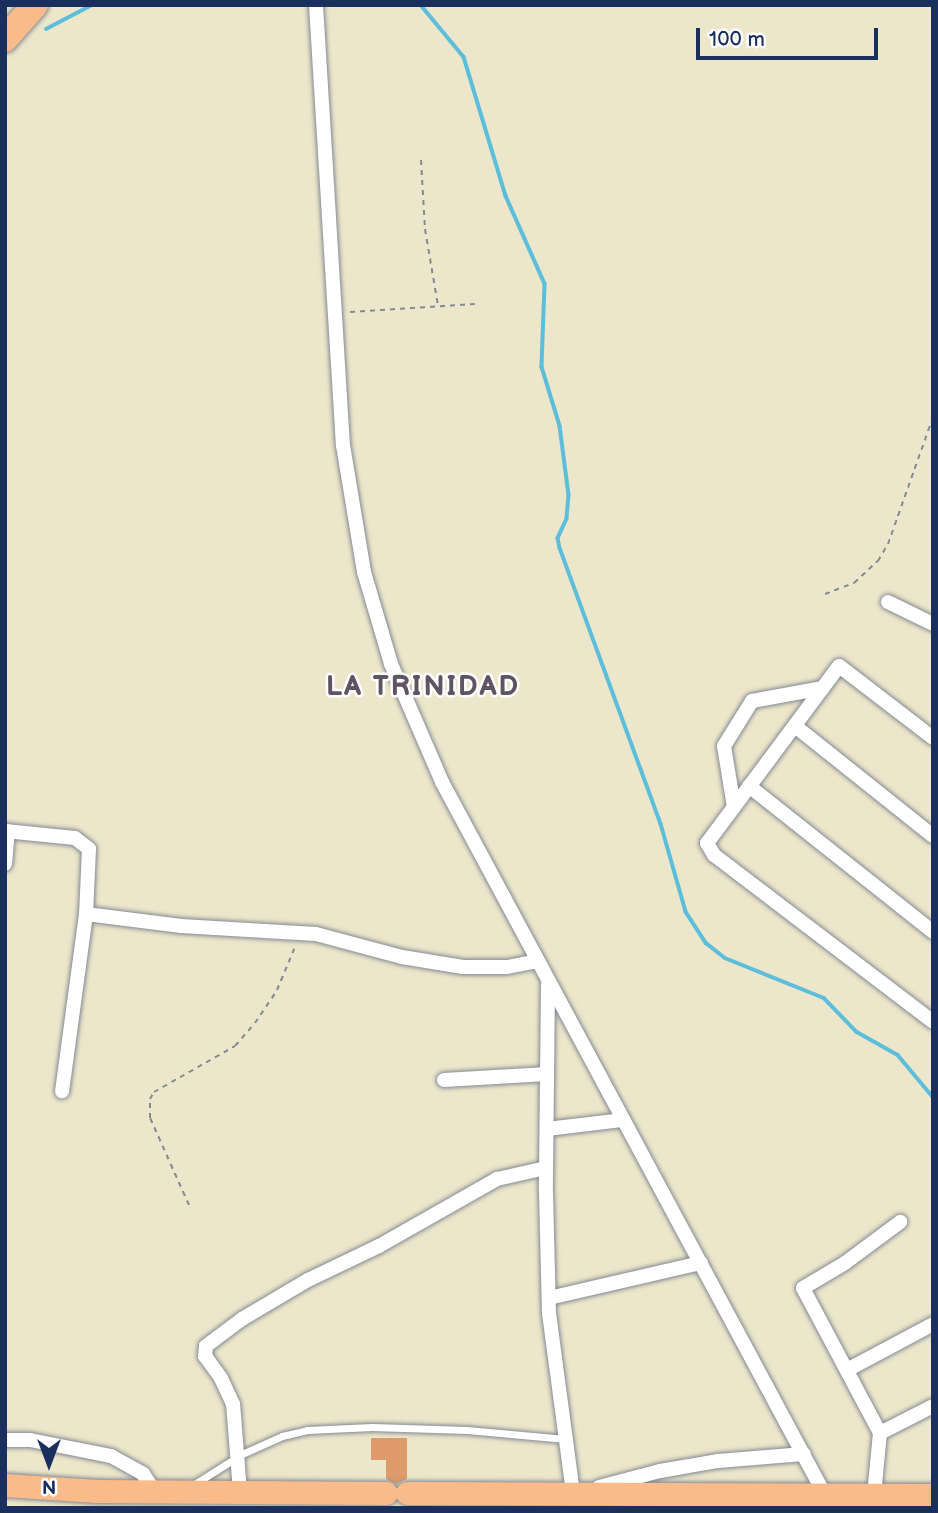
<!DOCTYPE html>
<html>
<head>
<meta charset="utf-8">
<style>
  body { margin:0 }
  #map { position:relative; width:938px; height:1513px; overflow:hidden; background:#ece6ca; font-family:"Balsamiq Sans",sans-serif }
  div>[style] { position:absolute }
  .stream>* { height:3.5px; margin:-1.75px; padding:0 1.75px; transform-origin:1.75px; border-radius:1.75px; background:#5cbeda }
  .building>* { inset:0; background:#de9a6a }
  .path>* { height:2px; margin-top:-1px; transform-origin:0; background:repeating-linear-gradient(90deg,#848a94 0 5px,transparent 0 10px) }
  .roads { filter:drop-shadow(0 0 2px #848a94) drop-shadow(0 0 2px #848a94) }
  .lane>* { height:7px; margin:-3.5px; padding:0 3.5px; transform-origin:3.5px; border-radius:3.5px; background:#fff }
  .street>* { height:14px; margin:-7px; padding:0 7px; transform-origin:7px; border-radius:7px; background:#fff }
  .primary>* { height:23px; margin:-11.5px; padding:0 11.5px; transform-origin:11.5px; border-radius:11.5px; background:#fabb8b }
  .highway>* { height:26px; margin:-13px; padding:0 13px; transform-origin:13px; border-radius:13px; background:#fabb8b }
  span { translate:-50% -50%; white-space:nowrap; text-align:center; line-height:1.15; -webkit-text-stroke:5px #fff; paint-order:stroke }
  .district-label { font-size:28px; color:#5f5462; font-weight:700; letter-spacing:2px }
  .frame { position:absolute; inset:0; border:7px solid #1b2f5e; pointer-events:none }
  .north { position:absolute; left:14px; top:1429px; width:70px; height:70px; -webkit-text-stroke:5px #fff; paint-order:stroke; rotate:180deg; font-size:19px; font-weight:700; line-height:28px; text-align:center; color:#1b2f5e }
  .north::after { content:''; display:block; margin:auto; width:24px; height:32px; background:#1b2f5e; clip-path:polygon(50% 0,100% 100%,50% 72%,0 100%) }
  .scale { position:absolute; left:696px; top:28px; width:182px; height:32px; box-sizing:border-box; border:4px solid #1b2f5e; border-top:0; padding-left:9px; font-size:21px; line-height:24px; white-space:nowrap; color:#1b2f5e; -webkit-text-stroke:5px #fff; paint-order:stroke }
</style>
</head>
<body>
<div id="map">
  <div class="stream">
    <div style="left:421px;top:5px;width:67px;rotate:50.4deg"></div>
    <div style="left:464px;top:57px;width:145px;rotate:73.2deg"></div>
    <div style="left:506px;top:196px;width:96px;rotate:66.1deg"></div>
    <div style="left:545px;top:284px;width:83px;rotate:92.1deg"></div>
    <div style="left:542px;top:367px;width:62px;rotate:73deg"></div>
    <div style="left:560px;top:426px;width:70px;rotate:82.6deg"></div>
    <div style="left:569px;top:495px;width:24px;rotate:95deg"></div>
    <div style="left:567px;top:519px;width:21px;rotate:115deg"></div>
    <div style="left:558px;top:538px;width:10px;rotate:79deg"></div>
    <div style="left:560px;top:548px;width:294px;rotate:69.9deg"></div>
    <div style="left:661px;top:824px;width:91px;rotate:74.1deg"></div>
    <div style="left:686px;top:912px;width:37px;rotate:57deg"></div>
    <div style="left:706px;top:943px;width:24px;rotate:38deg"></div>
    <div style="left:725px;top:958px;width:107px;rotate:22deg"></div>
    <div style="left:824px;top:998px;width:47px;rotate:45.9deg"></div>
    <div style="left:857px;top:1032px;width:47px;rotate:29.3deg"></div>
    <div style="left:898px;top:1055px;width:55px;rotate:50.2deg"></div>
    <div style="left:46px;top:29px;width:52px;rotate:-27.6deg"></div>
  </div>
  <div class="building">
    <div style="clip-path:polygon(371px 1438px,407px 1438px,407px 1479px,396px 1484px,386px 1479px,386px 1460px,371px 1460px)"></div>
  </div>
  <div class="path">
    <div style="left:421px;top:160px;width:69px;rotate:86.7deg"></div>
    <div style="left:425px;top:229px;width:78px;rotate:80.4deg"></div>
    <div style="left:350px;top:312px;width:125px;rotate:-3.7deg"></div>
    <div style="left:825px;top:594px;width:31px;rotate:-21deg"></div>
    <div style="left:854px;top:583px;width:33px;rotate:-43deg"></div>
    <div style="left:878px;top:561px;width:20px;rotate:-60deg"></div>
    <div style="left:888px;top:544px;width:135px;rotate:-70.5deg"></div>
    <div style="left:189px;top:1205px;width:95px;rotate:-114.1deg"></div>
    <div style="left:150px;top:1118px;width:19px;rotate:-90deg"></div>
    <div style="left:150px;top:1099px;width:8px;rotate:-60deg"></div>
    <div style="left:154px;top:1092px;width:93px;rotate:-29.6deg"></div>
    <div style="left:235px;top:1046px;width:30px;rotate:-49deg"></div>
    <div style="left:255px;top:1023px;width:40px;rotate:-56deg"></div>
    <div style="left:277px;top:990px;width:47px;rotate:-67.3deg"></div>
  </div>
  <div class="roads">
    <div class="lane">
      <div style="left:193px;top:1485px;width:58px;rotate:-32.3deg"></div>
      <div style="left:242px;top:1454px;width:44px;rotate:-24.2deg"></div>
      <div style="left:282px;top:1436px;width:26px;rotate:-13deg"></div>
      <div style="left:307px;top:1430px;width:65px;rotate:-2.6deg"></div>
      <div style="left:372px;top:1427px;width:95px;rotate:1.8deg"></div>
      <div style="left:467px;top:1430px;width:99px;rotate:5.2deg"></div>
    </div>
    <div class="street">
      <div style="left:316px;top:5px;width:441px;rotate:86.5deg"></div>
      <div style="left:343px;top:445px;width:129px;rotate:80.6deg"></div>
      <div style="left:364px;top:572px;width:96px;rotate:73.6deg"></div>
      <div style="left:391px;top:664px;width:129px;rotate:66.6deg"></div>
      <div style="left:442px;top:782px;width:824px;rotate:61.76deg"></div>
      <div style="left:888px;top:602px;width:50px;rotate:26.1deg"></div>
      <div style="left:795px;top:726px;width:176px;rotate:38.6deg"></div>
      <div style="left:933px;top:738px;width:118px;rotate:-142.5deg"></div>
      <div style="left:839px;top:666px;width:221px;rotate:126.7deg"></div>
      <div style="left:707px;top:843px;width:14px;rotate:60deg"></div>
      <div style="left:714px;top:855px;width:275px;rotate:37.3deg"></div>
      <div style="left:749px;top:786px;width:235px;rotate:38.4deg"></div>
      <div style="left:734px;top:807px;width:62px;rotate:-99.3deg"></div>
      <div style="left:724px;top:746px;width:53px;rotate:-58.1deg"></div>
      <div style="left:752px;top:701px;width:72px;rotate:-10.4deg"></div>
      <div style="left:5px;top:831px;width:70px;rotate:5.7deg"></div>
      <div style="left:75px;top:838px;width:18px;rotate:38deg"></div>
      <div style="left:89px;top:849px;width:65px;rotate:92.6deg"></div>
      <div style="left:86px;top:914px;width:179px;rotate:97.7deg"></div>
      <div style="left:5px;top:864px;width:33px;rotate:-85deg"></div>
      <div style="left:86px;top:914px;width:96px;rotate:7.2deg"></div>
      <div style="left:181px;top:926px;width:135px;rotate:3.4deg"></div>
      <div style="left:316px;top:934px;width:89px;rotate:15deg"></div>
      <div style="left:402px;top:957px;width:62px;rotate:9.3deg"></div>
      <div style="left:463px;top:967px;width:44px"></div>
      <div style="left:507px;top:967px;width:31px;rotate:-11deg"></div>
      <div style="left:548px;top:984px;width:208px;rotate:90.6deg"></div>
      <div style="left:546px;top:1192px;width:121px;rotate:88.6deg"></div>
      <div style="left:549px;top:1313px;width:183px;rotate:82.4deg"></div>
      <div style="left:573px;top:1494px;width:7px;rotate:-16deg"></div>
      <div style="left:444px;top:1080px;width:103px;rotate:-3.3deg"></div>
      <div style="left:547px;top:1129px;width:77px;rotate:-6.8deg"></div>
      <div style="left:549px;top:1298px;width:156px;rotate:-13deg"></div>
      <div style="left:847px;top:1370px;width:98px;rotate:-28.1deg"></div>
      <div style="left:880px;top:1433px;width:59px;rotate:-27deg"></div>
      <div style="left:5px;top:1440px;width:25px"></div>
      <div style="left:30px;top:1440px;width:83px;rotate:11.2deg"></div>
      <div style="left:111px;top:1456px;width:37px;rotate:29deg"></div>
      <div style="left:143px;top:1474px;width:22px;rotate:56deg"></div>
      <div style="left:599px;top:1487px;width:63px;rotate:-14.7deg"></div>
      <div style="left:660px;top:1471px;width:59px;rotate:-9.8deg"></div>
      <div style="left:718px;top:1461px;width:86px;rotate:-4.7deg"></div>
      <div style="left:240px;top:1492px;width:88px;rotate:-94.5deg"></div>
      <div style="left:233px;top:1404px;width:29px;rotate:-115deg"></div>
      <div style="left:221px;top:1378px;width:27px;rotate:-126deg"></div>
      <div style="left:205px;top:1356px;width:10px;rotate:-84deg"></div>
      <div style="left:206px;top:1346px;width:45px;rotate:-36.9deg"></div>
      <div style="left:242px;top:1319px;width:77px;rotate:-30.6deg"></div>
      <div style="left:308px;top:1280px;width:79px;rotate:-25.6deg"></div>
      <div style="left:379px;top:1246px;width:136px;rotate:-29.6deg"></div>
      <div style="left:497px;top:1179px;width:50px;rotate:-12.7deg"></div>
      <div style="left:874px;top:1495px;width:62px;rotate:-84.5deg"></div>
      <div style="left:880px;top:1433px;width:164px;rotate:-118deg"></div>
      <div style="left:803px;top:1288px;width:49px;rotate:-30.8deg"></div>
      <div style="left:845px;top:1263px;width:69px;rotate:-36.7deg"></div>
    </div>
    <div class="primary">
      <div style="left:5px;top:1485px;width:92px;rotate:3.7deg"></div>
      <div style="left:97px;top:1491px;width:289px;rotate:0.4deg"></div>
      <div style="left:407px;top:1493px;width:526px;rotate:0.22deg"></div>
    </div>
    <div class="highway">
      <div style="left:5px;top:39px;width:45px;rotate:-48.6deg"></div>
    </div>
  </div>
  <div class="district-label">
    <span style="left:423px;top:687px">LA TRINIDAD</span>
  </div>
  <div class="frame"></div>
  <div class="north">N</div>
  <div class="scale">100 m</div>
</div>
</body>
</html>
